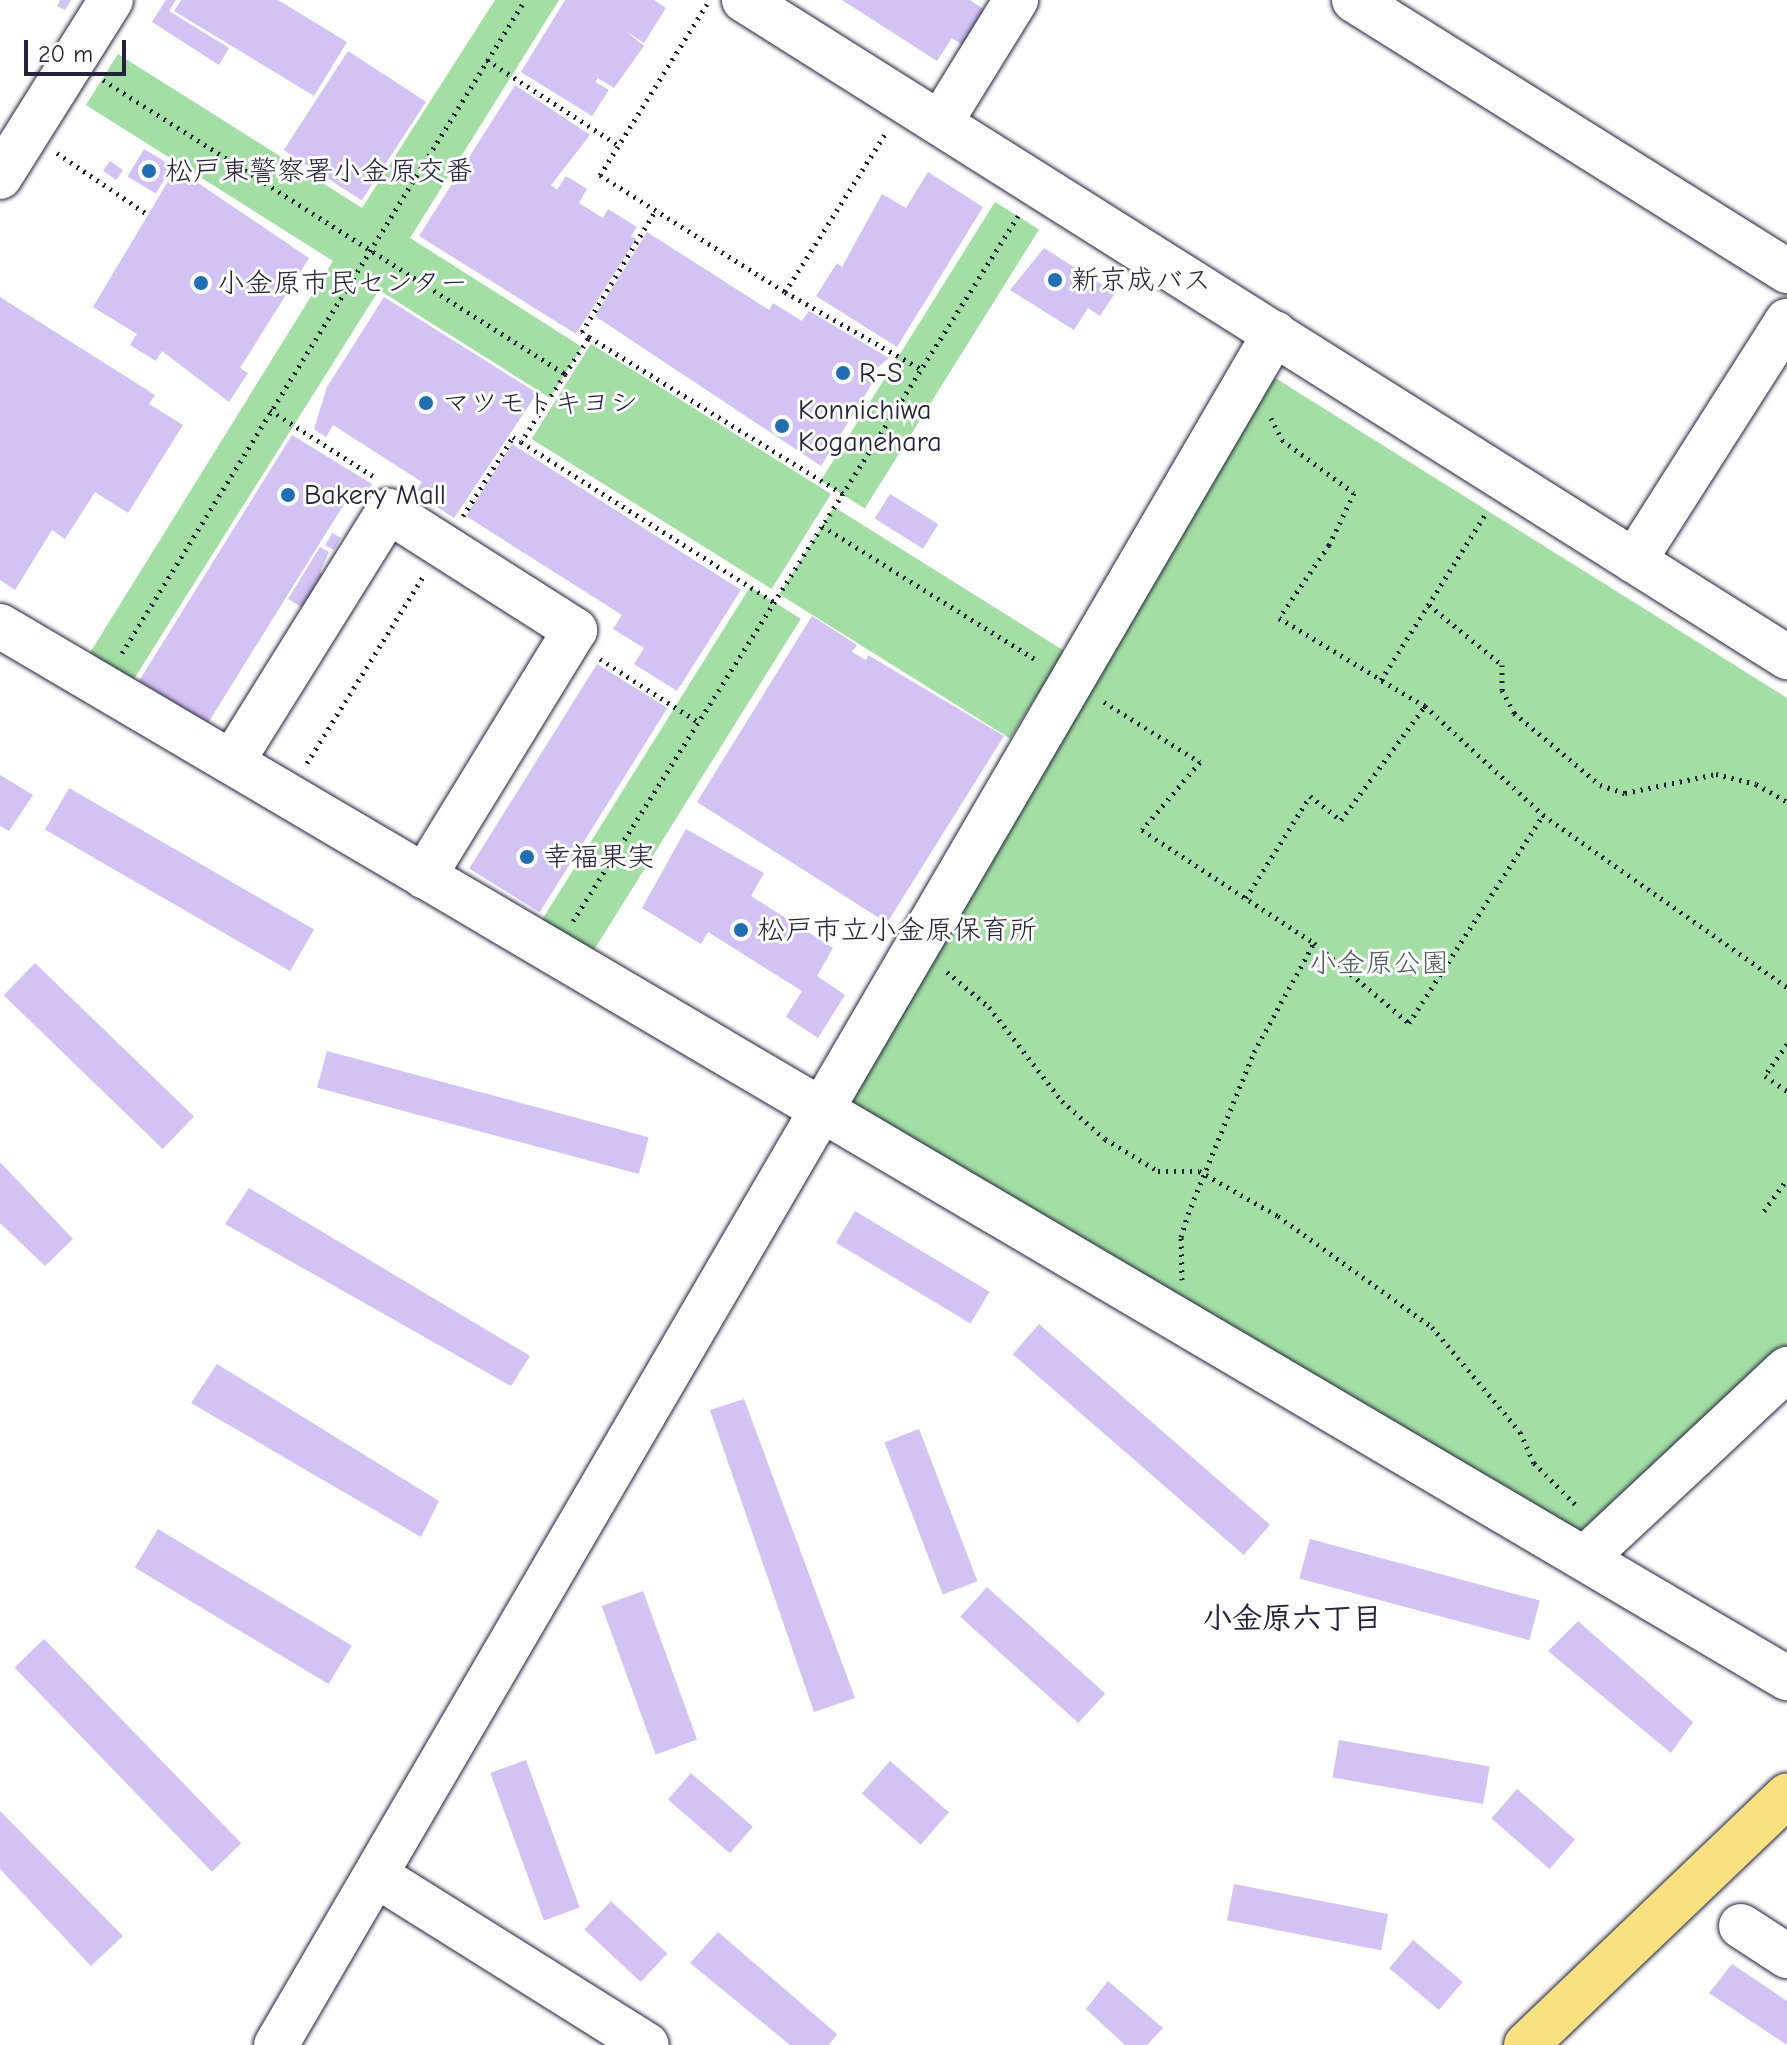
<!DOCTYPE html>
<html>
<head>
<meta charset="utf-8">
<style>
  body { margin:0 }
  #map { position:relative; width:1787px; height:2045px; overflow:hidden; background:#fff; font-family:"Comic Neue","Klee One",sans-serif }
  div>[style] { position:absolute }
  .green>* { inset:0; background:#a3dea4; transform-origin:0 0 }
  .building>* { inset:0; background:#d3c2f4; transform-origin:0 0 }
  .path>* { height:5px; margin-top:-2.5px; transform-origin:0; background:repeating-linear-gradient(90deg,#22223b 0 2px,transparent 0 8px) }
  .roads { filter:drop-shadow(0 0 2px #22223b) drop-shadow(0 0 2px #22223b) }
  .minor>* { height:44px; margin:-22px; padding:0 22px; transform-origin:22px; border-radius:22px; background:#fff }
  .major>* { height:44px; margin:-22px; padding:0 22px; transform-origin:22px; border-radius:22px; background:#fae180 }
  .dots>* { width:22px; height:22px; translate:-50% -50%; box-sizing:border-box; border:4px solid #fff; border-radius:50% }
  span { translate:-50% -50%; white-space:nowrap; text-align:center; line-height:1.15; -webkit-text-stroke:6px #fff; paint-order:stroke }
  .poi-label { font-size:28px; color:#22223b }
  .left { translate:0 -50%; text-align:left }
  .park-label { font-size:28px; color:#495a5a }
  .neighbourhood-label { font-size:30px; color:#22223b; font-weight:700 }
  .scale { position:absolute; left:24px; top:40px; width:102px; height:36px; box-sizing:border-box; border:4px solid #22223b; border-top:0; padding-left:10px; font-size:24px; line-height:28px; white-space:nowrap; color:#22223b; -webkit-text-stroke:6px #fff; paint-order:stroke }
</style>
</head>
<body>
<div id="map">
  <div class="green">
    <div style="clip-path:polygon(495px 0,559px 0,410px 238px,582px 347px,550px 398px,379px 290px,132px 682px,88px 656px,333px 261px,86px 105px,118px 54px,362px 208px)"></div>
    <div style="left:995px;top:202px;width:52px;height:329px;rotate:32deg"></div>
    <div style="left:591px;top:344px;width:283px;height:112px;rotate:32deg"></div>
    <div style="clip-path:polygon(1256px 366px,1787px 698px,1787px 1369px,1585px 1558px,820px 1110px)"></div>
    <div style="left:834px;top:507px;width:272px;height:103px;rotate:32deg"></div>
    <div style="left:750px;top:587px;width:60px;height:397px;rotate:32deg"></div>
  </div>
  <div class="building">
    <div style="clip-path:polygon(60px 0,71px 0,65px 10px,57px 6px)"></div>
    <div style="clip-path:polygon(166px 0,176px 0,169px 11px,229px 48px,219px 65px,152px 22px)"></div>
    <div style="clip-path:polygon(181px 0,278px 0,347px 42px,314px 96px,174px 11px)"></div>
    <div style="clip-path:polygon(565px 0,654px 0,666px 8px,644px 43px,626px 31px,644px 46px,614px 88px,598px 78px,595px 82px,609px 90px,592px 116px,521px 72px)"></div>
    <div style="clip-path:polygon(842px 0,970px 0,986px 11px,964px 46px,952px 38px,937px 61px)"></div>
    <div style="left:348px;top:51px;width:93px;height:118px;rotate:33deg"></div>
    <div style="clip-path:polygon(515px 85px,590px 135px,551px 185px,557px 190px,566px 176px,587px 189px,579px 203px,603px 218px,608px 209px,637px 227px,631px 236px,636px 239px,576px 334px,419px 236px)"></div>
    <div style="left:144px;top:149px;width:33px;height:32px;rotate:31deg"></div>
    <div style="left:110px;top:161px;width:16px;height:12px;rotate:35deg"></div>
    <div style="clip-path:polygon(176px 168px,309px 258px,240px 368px,248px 373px,229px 402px,162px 351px,156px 361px,130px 345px,137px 334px,93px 307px)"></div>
    <div style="clip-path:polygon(928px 172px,983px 207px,897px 347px,816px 296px,837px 263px,842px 267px,882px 194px,906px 208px)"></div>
    <div style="clip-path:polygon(647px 232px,769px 310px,773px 303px,802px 321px,809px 311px,889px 358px,873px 371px,878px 374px,821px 466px,595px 316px)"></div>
    <div style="clip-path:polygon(1044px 248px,1115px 293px,1100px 316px,1088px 308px,1074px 330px,1010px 290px)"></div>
    <div style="clip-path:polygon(0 297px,155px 395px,149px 404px,183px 425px,128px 513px,95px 492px,65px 539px,52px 530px,15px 590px,0 580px)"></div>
    <div style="clip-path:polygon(384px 297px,537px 393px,454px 518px,415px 493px,422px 482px,333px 425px,326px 437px,314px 429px,327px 387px)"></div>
    <div style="clip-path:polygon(292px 435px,372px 484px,357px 508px,346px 501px,208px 723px,139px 681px)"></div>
    <div style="clip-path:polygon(512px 444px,741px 590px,677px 691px,634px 664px,644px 648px,613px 629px,622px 615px,466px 516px)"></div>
    <div style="left:890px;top:494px;width:57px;height:29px;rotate:32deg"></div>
    <div style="left:332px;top:533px;width:10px;height:14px;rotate:29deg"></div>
    <div style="clip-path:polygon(320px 547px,329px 552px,320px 572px,327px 577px,307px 610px,288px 599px)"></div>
    <div style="clip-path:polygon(812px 616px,857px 645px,852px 652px,866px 660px,868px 655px,1004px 736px,887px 923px,697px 802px)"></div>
    <div style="left:597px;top:664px;width:83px;height:241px;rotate:32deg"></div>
    <div style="clip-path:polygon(0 775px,33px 795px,9px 831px,0 826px)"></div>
    <div style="left:69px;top:788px;width:283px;height:48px;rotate:30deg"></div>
    <div style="clip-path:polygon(686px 829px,764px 873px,751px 896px,833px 948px,817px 976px,845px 995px,818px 1038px,786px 1017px,802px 991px,708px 932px,701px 944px,642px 908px)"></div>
    <div style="left:35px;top:963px;width:221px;height:45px;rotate:44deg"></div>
    <div style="left:327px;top:1051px;width:333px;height:38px;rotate:15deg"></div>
    <div style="clip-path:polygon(0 1162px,73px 1239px,45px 1266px,0 1223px)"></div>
    <div style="clip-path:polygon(249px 1188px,530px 1356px,511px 1386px,225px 1224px)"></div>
    <div style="left:855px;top:1211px;width:157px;height:37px;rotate:31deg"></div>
    <div style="left:1039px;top:1324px;width:306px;height:40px;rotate:41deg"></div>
    <div style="clip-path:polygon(217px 1364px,439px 1501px,421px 1537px,191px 1403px)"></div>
    <div style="clip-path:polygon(744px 1399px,855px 1698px,814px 1712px,710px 1410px)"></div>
    <div style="left:919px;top:1429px;width:163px;height:37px;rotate:69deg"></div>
    <div style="left:158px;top:1529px;width:226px;height:45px;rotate:31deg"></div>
    <div style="left:1310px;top:1539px;width:238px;height:41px;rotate:15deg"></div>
    <div style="left:987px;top:1587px;width:159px;height:40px;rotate:42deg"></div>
    <div style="left:643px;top:1591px;width:158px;height:44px;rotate:70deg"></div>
    <div style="clip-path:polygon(1578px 1621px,1693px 1722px,1671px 1753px,1548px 1651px)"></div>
    <div style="left:44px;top:1639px;width:284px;height:41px;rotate:46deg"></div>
    <div style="left:1339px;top:1740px;width:153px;height:38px;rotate:10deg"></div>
    <div style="left:526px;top:1760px;width:157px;height:38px;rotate:70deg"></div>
    <div style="left:890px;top:1761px;width:78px;height:43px;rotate:41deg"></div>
    <div style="left:691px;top:1773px;width:82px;height:35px;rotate:41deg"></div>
    <div style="left:1517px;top:1789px;width:77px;height:39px;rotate:41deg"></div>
    <div style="clip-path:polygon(0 1811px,123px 1936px,91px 1966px,0 1869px)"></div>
    <div style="left:1234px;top:1884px;width:157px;height:37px;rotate:11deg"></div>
    <div style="left:611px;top:1901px;width:77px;height:39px;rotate:43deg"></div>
    <div style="clip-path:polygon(718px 1932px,837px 2034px,829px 2045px,790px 2045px,690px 1963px)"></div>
    <div style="left:1413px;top:1940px;width:65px;height:37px;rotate:40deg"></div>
    <div style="clip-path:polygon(1732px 1964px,1787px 2001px,1787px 2045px,1709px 1993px)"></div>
    <div style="clip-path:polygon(1108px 1981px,1163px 2028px,1147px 2045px,1125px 2045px,1086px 2009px)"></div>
  </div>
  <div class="path">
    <div style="left:707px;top:4px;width:202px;rotate:122deg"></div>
    <div style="left:600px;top:175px;width:219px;rotate:32.3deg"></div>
    <div style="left:785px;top:292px;width:188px;rotate:-57.6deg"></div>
    <div style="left:487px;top:60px;width:156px;rotate:33deg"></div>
    <div style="left:103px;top:80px;width:548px;rotate:32.47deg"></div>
    <div style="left:565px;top:374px;width:81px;rotate:122.9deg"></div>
    <div style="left:521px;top:442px;width:299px;rotate:32.3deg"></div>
    <div style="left:57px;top:153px;width:109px;rotate:34.1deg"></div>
    <div style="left:785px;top:292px;width:156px;rotate:29.5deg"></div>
    <div style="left:589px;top:337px;width:9px;rotate:-144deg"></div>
    <div style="left:582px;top:332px;width:143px;rotate:-58.8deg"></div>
    <div style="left:565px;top:374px;width:44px;rotate:-57deg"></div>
    <div style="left:589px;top:337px;width:299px;rotate:31.7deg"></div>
    <div style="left:270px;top:410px;width:122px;rotate:32.7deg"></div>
    <div style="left:1271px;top:418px;width:25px;rotate:63deg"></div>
    <div style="left:1282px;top:440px;width:89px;rotate:36.4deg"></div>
    <div style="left:1354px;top:493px;width:58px;rotate:115.7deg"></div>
    <div style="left:1329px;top:545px;width:88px;rotate:124.4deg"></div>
    <div style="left:1279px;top:618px;width:122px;rotate:31.2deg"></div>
    <div style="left:463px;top:516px;width:93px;rotate:-57.7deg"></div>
    <div style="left:513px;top:437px;width:9px;rotate:32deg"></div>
    <div style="left:822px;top:526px;width:255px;rotate:32deg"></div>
    <div style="left:1429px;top:605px;width:94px;rotate:39.4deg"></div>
    <div style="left:1502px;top:665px;width:25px;rotate:90deg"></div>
    <div style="left:1502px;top:690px;width:26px;rotate:62deg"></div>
    <div style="left:1514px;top:713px;width:112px;rotate:39.9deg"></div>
    <div style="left:1600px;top:785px;width:26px;rotate:18deg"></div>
    <div style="left:1625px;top:793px;width:93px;rotate:-11.8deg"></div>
    <div style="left:1716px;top:774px;width:41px;rotate:14deg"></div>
    <div style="left:1756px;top:784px;width:36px;rotate:30deg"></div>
    <div style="left:122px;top:653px;width:767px;rotate:-58.32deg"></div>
    <div style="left:600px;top:659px;width:117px;rotate:32.7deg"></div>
    <div style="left:1104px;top:702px;width:113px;rotate:32deg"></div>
    <div style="left:1200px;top:762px;width:89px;rotate:130.5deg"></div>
    <div style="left:1142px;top:830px;width:206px;rotate:33.3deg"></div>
    <div style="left:1314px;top:943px;width:124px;rotate:40.1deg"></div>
    <div style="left:1409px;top:1023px;width:247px;rotate:-57.2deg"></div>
    <div style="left:1543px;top:815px;width:299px;rotate:35.2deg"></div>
    <div style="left:1425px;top:706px;width:161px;rotate:42.7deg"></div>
    <div style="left:307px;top:763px;width:219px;rotate:-58.1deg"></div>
    <div style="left:1246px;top:898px;width:120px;rotate:-57.9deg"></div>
    <div style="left:1310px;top:796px;width:39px;rotate:38deg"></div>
    <div style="left:1341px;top:820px;width:142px;rotate:-53.6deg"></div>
    <div style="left:1425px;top:706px;width:51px;rotate:-149.4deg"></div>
    <div style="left:1381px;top:680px;width:199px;rotate:-57.8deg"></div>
    <div style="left:573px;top:921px;width:834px;rotate:-57.74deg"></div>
    <div style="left:947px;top:972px;width:55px;rotate:39.8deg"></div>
    <div style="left:989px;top:1007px;width:119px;rotate:52.2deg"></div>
    <div style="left:1062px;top:1101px;width:57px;rotate:41.5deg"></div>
    <div style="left:1105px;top:1139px;width:62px;rotate:31.1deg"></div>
    <div style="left:1158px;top:1171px;width:41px"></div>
    <div style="left:1199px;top:1171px;width:91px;rotate:29.7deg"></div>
    <div style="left:1278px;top:1216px;width:190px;rotate:35.8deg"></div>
    <div style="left:1432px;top:1327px;width:137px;rotate:50deg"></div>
    <div style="left:1520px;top:1432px;width:34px;rotate:66deg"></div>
    <div style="left:1534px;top:1463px;width:64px;rotate:45deg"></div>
    <div style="left:1787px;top:1044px;width:39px;rotate:125deg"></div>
    <div style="left:1765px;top:1076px;width:27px;rotate:34deg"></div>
    <div style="left:1764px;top:1211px;width:39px;rotate:-54deg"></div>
    <div style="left:1182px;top:1280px;width:43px;rotate:-91.3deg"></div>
    <div style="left:1181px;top:1237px;width:24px;rotate:-73deg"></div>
    <div style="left:1188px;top:1214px;width:175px;rotate:-67.8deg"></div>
    <div style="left:1254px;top:1052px;width:124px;rotate:-61.2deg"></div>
  </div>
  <div class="roads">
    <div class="minor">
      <div style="left:744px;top:0;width:1233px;rotate:32.21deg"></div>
      <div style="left:1354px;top:0;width:511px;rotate:32.04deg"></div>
      <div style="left:940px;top:123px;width:145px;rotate:-58.3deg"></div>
      <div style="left:0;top:177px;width:209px;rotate:-57.9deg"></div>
      <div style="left:1634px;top:561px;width:285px;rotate:-57.5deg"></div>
      <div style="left:0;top:626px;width:2074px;rotate:30.49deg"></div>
      <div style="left:232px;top:762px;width:296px;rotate:-58.1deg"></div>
      <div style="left:388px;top:511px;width:222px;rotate:32.5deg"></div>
      <div style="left:575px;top:630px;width:289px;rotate:121.5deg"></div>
      <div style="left:1585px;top:1558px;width:277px;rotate:-43.1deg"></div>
      <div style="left:379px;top:1877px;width:316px;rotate:32.1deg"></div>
      <div style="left:1741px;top:1926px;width:55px;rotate:33.1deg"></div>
      <div style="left:276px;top:2045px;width:1982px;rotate:-59.74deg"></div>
    </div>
    <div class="major">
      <div style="left:1526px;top:2045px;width:361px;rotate:-43.7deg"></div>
    </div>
  </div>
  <div class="dots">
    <div style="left:149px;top:171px;background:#1f6fb2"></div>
    <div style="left:1055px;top:280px;background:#1f6fb2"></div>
    <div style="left:201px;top:283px;background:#1f6fb2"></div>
    <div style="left:843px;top:373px;background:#1f6fb2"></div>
    <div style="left:426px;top:403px;background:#1f6fb2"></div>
    <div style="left:782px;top:426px;background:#1f6fb2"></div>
    <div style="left:288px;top:495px;background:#1f6fb2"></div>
    <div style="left:527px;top:857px;background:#1f6fb2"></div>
    <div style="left:741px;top:930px;background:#1f6fb2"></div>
  </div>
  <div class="poi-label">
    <span class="left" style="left:165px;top:171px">松戸東警察署小金原交番</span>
    <span class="left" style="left:1071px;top:280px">新京成バス</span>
    <span class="left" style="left:217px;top:283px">小金原市民センター</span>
    <span class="left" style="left:859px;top:373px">R-S</span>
    <span class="left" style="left:442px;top:403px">マツモトキヨシ</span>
    <span class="left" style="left:798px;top:426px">Konnichiwa<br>Koganehara</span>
    <span class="left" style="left:304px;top:495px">Bakery Mall</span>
    <span class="left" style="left:543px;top:857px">幸福果実</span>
    <span class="left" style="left:757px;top:930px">松戸市立小金原保育所</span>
  </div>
  <div class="park-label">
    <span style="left:1379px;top:963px">小金原公園</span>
  </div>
  <div class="neighbourhood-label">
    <span style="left:1292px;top:1619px">小金原六丁目</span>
  </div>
  <div class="scale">20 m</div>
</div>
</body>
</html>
